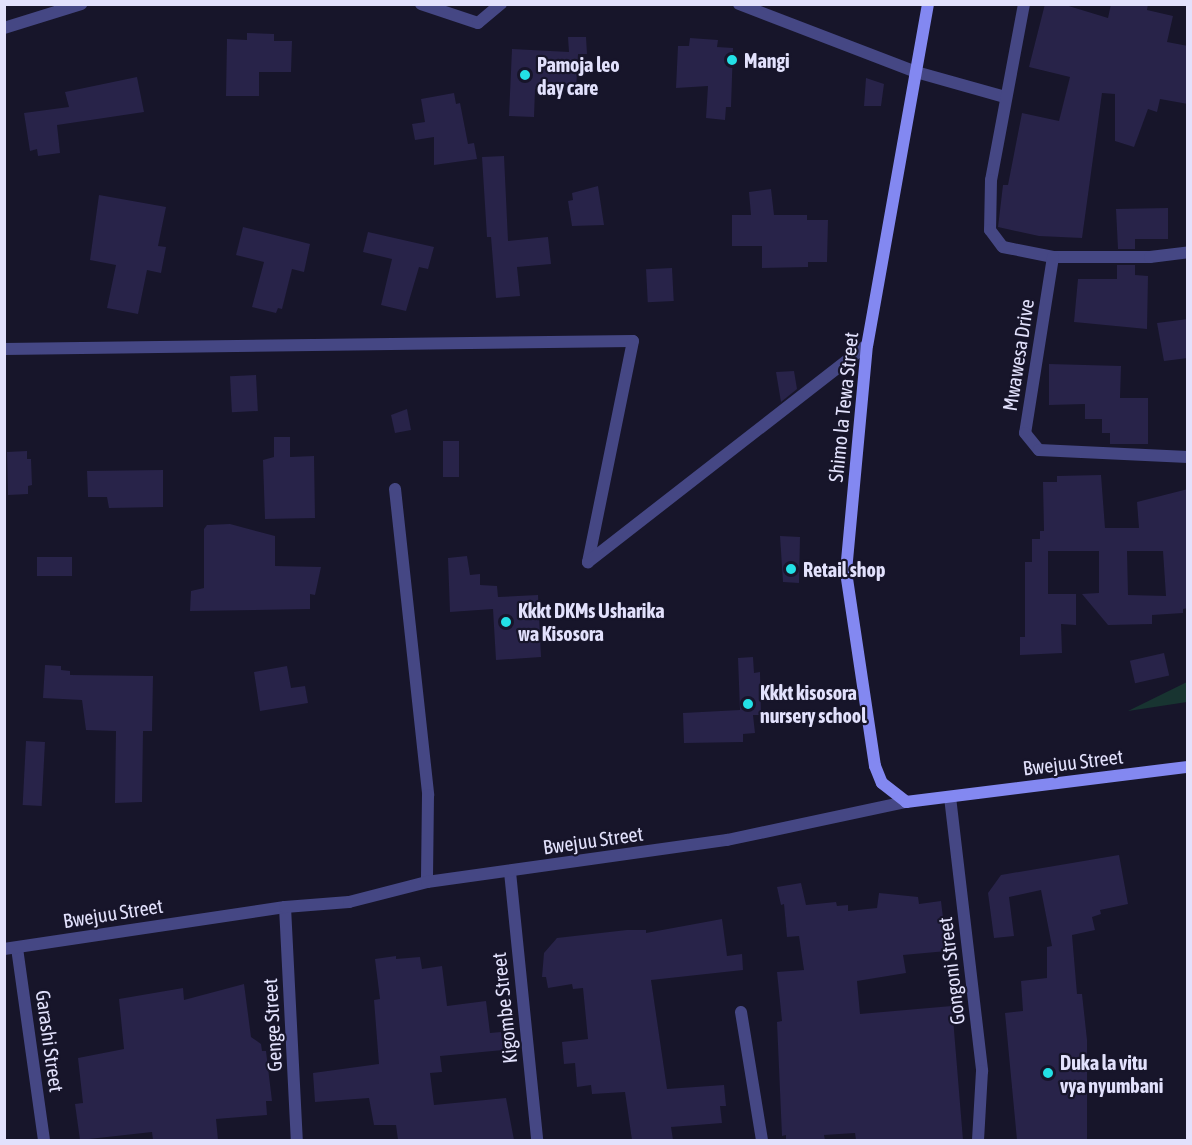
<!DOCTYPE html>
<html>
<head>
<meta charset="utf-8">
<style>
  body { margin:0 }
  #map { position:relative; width:1192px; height:1145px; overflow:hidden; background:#17152a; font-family:"Asap Condensed",sans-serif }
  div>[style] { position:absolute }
  .green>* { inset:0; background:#183431 }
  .building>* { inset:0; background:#282349; transform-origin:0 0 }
  .street>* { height:12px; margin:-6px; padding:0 6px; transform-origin:6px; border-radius:6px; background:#454784 }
  .secondary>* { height:12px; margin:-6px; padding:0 6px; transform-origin:6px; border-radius:6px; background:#8388f1 }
  .dots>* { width:16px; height:16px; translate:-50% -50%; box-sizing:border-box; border:3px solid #17152a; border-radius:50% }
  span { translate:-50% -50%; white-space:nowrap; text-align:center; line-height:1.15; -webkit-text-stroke:4.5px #17152a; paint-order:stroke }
  .poi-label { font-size:20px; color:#e2e1fc; font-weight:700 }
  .left { translate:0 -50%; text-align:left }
  .street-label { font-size:20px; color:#e2e1fc }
  .frame { position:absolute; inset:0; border:6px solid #e2e1fc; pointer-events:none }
</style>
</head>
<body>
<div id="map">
  <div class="green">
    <div style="clip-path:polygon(1187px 682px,1187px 702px,1128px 711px)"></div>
  </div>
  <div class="building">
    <div style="clip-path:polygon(1045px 4px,1062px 4px,1108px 18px,1111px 4px,1148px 4px,1147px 10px,1173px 16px,1167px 42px,1188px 46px,1188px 104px,1160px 99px,1157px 112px,1148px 109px,1134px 147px,1115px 141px,1115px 94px,1102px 93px,1082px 238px,1039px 236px,998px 227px,1003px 185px,1008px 185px,1022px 113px,1059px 121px,1070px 77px,1029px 67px)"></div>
    <div style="clip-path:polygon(247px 33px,274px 34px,274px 41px,292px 41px,291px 72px,259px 72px,259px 96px,226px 96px,227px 39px,247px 40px)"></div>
    <div style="clip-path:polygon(568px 37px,586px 37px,587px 54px,578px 54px,576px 91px,535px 89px,534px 117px,509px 116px,512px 49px,569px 52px)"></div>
    <div style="clip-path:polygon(690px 38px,718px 40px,717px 47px,733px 48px,731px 107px,726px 107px,725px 120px,706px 118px,708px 86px,676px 88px,678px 46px,689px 46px)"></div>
    <div style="clip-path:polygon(137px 77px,144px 112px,57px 125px,60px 153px,38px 156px,37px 149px,30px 151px,24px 113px,69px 107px,65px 92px)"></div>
    <div style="clip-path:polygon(866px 78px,884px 84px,881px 106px,864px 106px)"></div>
    <div style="clip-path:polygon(454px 93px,456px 104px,460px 103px,468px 144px,474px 143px,477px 159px,434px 165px,434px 137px,415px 140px,412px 124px,425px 122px,421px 99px)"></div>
    <div style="clip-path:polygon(504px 156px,508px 241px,548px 237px,551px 264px,517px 267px,520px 296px,496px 298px,491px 237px,487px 237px,482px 157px)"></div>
    <div style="clip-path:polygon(598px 186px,604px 225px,572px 226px,568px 201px,573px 200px,572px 193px)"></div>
    <div style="clip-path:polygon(771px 189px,774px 215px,807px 215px,807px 220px,828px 220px,827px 262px,808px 262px,808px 267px,762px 268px,762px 246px,732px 246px,732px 215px,751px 215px,749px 192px)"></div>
    <div style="clip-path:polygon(99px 195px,166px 207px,158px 246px,166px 247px,161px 273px,147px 270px,138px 314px,107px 308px,116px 265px,90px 260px)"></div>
    <div style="clip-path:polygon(1168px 208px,1168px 239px,1135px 239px,1135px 249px,1118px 249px,1116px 209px)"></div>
    <div style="clip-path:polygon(243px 227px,310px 244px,304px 272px,292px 269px,282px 309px,278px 308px,276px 313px,252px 307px,264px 262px,236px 255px)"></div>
    <div style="clip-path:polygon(368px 232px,434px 247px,428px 269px,419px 267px,406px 311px,381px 305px,392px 259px,363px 252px)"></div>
    <div style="clip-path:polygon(1117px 265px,1135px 265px,1135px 275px,1148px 276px,1147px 329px,1074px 322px,1078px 279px,1117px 279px)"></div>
    <div style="left:672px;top:268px;width:33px;height:26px;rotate:87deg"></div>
    <div style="clip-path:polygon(1188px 319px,1188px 358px,1164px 361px,1157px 323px)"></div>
    <div style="clip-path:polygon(1049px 364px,1121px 366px,1120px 398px,1148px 398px,1148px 444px,1110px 444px,1110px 433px,1102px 433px,1102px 419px,1085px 419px,1085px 404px,1049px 405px)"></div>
    <div style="clip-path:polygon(794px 371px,797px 389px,781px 402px,776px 372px)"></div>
    <div style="left:256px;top:375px;width:36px;height:26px;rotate:87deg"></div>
    <div style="clip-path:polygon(407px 409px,411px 430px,395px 433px,391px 415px)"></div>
    <div style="clip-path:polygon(274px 437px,290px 437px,290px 457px,314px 456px,315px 518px,265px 519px,263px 460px,274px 457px)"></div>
    <div style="left:443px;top:441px;width:16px;height:36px"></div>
    <div style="clip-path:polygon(27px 451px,27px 459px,31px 459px,32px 485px,28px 486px,28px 494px,8px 495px,7px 452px)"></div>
    <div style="clip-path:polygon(163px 470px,163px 507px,109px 508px,107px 497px,88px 497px,87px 471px)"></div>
    <div style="clip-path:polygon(evenodd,1101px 475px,1105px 528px,1139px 528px,1137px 502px,1188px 489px,1188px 608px,1183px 609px,1183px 613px,1152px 615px,1152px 624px,1108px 625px,1082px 594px,1099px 593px,1099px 551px,1048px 551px,1048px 594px,1076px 594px,1076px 625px,1061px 624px,1062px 653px,1020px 655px,1020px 637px,1025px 637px,1025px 562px,1032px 562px,1032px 539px,1040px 539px,1040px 531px,1044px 531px,1043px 482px,1057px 482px,1057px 476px,1101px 475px,1127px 551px,1163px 551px,1166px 596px,1128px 595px,1127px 551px)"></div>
    <div style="clip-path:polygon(230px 524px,275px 536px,275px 566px,321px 567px,315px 595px,310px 594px,310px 609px,190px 611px,191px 591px,204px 588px,204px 529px,207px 525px)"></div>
    <div style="clip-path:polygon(780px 536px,800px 537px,799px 583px,783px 582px)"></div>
    <div style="clip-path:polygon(467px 556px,470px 575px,480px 574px,480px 585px,497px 586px,498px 597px,538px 595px,541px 657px,496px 660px,493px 609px,450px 612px,448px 558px)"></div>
    <div style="left:72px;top:557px;width:19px;height:35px;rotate:90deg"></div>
    <div style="left:1164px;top:653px;width:23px;height:35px;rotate:77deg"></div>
    <div style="clip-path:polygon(753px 657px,754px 673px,760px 672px,761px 715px,753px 715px,755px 733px,743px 734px,743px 742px,684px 743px,683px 713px,740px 710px,738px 658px)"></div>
    <div style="clip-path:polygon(45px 665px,61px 666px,61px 670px,70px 671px,70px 675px,153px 676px,152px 731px,143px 731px,142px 802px,115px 803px,116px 731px,86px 730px,82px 700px,43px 698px)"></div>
    <div style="clip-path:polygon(287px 666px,291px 688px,305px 686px,308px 703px,260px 711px,254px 672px)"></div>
    <div style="left:26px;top:741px;width:19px;height:64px;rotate:3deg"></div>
    <div style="clip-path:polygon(1119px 855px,1128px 904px,1100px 910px,1101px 914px,1092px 917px,1095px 930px,1072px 935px,1077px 994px,1082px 994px,1087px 1040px,1087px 1140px,1017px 1140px,1005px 1013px,1023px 1011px,1021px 981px,1047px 978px,1047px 947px,1052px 946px,1041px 890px,1009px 897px,1014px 936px,994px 938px,988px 893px,1001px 875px)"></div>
    <div style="clip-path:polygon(801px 883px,806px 905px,836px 902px,837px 906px,848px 905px,848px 911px,877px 908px,879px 893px,918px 897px,919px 904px,941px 901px,947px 951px,903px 955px,906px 973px,857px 981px,860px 1014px,952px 1006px,963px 1140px,856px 1140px,855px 1133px,824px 1135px,825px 1140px,786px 1140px,786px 1135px,782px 1136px,777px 1022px,782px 1021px,777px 972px,804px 970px,799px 936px,787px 937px,784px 904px,781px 905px,777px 887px)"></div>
    <div style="clip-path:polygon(722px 919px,727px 956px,742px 954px,743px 970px,651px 980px,667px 1089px,724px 1085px,726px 1106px,720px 1106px,722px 1123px,671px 1127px,673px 1140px,632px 1140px,625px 1092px,592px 1094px,591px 1085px,577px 1087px,575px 1063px,564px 1064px,562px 1042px,588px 1039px,583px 988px,573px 989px,572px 984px,548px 988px,546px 977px,542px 977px,544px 953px,557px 938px,627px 930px,646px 930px,646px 933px)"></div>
    <div style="clip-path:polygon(396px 956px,396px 959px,420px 957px,422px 969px,442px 966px,447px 1006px,486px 1001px,490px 1033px,501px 1032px,503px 1050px,440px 1056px,442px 1072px,430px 1073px,434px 1105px,506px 1098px,514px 1140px,398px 1140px,396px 1125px,374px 1125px,369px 1098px,315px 1102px,313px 1073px,379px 1064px,374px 1000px,380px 999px,375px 959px)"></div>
    <div style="clip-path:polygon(244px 984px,251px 1037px,261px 1044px,262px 1051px,266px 1051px,272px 1101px,266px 1101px,267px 1115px,216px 1119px,218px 1140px,153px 1140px,152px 1132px,80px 1140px,75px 1104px,83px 1103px,78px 1058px,124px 1049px,119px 999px,183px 988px,184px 1000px)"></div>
  </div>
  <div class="street">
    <div style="left:421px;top:4px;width:60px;rotate:18.4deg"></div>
    <div style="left:478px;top:23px;width:30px;rotate:-40deg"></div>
    <div style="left:739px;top:4px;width:190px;rotate:21deg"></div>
    <div style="left:916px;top:72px;width:92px;rotate:15.7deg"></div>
    <div style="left:1024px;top:4px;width:179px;rotate:100.6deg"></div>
    <div style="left:991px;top:180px;width:50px;rotate:91.1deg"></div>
    <div style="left:990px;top:230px;width:21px;rotate:53deg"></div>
    <div style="left:1003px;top:247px;width:51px;rotate:11.3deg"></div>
    <div style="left:1053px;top:257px;width:97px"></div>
    <div style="left:1150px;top:257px;width:38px;rotate:-7deg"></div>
    <div style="left:4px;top:28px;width:81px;rotate:-17.3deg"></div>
    <div style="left:1053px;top:257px;width:178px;rotate:99deg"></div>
    <div style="left:1025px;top:433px;width:22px;rotate:51deg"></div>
    <div style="left:1039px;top:450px;width:149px;rotate:2.7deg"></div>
    <div style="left:4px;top:349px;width:629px;rotate:-0.73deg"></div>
    <div style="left:633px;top:341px;width:226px;rotate:101.5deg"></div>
    <div style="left:588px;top:562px;width:353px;rotate:-37.9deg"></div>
    <div style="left:395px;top:489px;width:308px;rotate:83.8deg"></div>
    <div style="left:428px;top:795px;width:87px;rotate:90.7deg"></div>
    <div style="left:950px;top:797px;width:276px;rotate:83.3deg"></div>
    <div style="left:982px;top:1071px;width:69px;rotate:93.3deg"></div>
    <div style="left:510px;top:872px;width:269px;rotate:84.2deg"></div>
    <div style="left:285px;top:907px;width:233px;rotate:87.1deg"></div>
    <div style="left:17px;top:948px;width:194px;rotate:82deg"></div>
    <div style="left:4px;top:949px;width:284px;rotate:-8.5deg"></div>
    <div style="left:285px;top:907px;width:64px;rotate:-4.5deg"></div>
    <div style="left:349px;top:902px;width:81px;rotate:-14.4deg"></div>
    <div style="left:427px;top:882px;width:303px;rotate:-8deg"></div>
    <div style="left:727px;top:840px;width:183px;rotate:-12deg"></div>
    <div style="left:741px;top:1012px;width:130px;rotate:80.7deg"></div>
  </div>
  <div class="secondary">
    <div style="left:928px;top:4px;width:346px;rotate:100.1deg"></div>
    <div style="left:867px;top:345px;width:228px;rotate:95.3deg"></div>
    <div style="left:846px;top:572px;width:196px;rotate:81.5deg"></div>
    <div style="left:875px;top:766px;width:18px;rotate:68deg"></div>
    <div style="left:882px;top:783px;width:31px;rotate:38deg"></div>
    <div style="left:906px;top:802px;width:284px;rotate:-7.1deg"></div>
  </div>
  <div class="dots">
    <div style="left:732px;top:60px;background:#23e0e6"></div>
    <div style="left:525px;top:75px;background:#23e0e6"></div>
    <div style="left:791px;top:569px;background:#23e0e6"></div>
    <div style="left:506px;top:622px;background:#23e0e6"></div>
    <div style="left:748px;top:704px;background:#23e0e6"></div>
    <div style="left:1048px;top:1073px;background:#23e0e6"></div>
  </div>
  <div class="poi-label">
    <span class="left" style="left:744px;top:60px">Mangi</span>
    <span class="left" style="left:537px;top:76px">Pamoja leo<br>day care</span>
    <span class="left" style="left:803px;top:569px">Retail shop</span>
    <span class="left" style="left:518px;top:622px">Kkkt DKMs Usharika<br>wa Kisosora</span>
    <span class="left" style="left:760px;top:704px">Kkkt kisosora<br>nursery school</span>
    <span class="left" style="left:1060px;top:1074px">Duka la vitu<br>vya nyumbani</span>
  </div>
  <div class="street-label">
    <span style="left:1018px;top:355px;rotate:-81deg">Mwawesa Drive</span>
    <span style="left:843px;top:407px;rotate:-84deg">Shimo la Tewa Street</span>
    <span style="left:1073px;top:762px;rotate:-7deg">Bwejuu Street</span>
    <span style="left:593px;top:840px;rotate:-8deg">Bwejuu Street</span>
    <span style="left:113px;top:913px;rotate:-9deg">Bwejuu Street</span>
    <span style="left:951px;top:971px;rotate:-97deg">Gongoni Street</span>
    <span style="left:504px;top:1008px;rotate:-96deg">Kigombe Street</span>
    <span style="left:272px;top:1025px;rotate:-93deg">Genge Street</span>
    <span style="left:50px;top:1041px;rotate:82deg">Garashi Street</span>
  </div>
  <div class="frame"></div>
</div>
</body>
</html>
